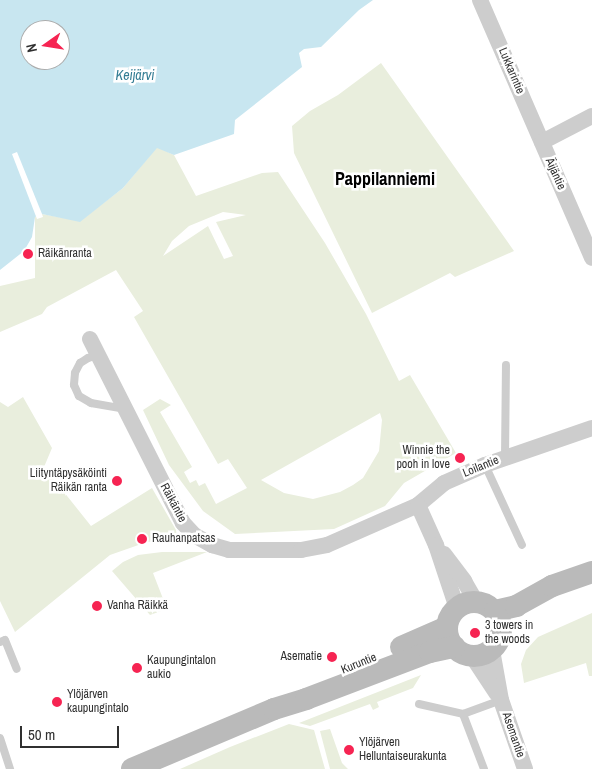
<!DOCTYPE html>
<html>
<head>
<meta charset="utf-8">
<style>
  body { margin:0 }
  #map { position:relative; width:592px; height:769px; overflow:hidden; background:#fff; font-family:"Archivo Narrow",sans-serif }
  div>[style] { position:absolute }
  .green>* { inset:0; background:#e9eedd }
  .water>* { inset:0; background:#c8e6f0 }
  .pier>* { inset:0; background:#fff }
  .lane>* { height:8px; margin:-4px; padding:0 4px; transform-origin:4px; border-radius:4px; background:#cdcdcd }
  .street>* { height:16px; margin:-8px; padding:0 8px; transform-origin:8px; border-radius:8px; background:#cdcdcd }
  .secondary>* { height:22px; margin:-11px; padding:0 11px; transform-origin:11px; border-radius:11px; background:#bababa }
  .secondary>.ring { margin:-11px; padding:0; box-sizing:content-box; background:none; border:22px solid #bababa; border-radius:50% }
  .dots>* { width:14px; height:14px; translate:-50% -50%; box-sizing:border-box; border:2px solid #fff; border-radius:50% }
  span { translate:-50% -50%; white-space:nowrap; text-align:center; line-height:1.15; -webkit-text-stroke:5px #fff; paint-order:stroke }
  .street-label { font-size:12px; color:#303030 }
  .poi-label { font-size:12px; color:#303030 }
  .left { translate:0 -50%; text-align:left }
  .right { translate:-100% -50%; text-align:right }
  .water-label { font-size:14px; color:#347d94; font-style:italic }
  .district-label { font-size:18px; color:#000; font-weight:700 }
  .north { position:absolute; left:20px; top:20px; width:50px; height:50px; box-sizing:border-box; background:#fff; border:1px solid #acacac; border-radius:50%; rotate:257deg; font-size:14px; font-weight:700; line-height:20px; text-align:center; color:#303030 }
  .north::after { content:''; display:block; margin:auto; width:18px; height:22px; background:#f62452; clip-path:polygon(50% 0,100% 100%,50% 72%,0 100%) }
  .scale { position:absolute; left:20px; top:726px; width:99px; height:22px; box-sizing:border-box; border:2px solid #303030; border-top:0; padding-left:6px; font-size:15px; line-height:18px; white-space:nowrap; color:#303030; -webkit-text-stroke:4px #fff; paint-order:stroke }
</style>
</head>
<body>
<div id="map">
  <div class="green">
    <div style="clip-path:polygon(381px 63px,514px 251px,455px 277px,450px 273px,372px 313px,294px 153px,292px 126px,310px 111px,338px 95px)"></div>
    <div style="clip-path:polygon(evenodd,157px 147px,174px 155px,196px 196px,262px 173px,278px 172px,325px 243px,366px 314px,399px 381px,410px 375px,456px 453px,404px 483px,385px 506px,334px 529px,235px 534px,203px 511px,169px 465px,143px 410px,160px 399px,171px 405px,160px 412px,192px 467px,184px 472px,190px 483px,196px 480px,199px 486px,205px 483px,216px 504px,247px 488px,228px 459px,218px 464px,134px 317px,143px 311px,116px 270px,47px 307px,42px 314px,0 332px,0 286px,35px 278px,35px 217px,42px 214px,80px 221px,123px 188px,157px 147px,223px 212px,246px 215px,216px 222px,233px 256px,224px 259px,208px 226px,163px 256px,172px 241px,189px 226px,223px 212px,157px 147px,380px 413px,382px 420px,379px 451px,363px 478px,353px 485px,340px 492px,313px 499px,284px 493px,261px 480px,380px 413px)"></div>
    <div style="clip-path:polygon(23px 397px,52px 448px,44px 467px,91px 526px,152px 488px,176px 530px,177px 537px,173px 540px,147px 542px,110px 555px,15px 632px,0 601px,0 402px,8px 407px)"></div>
    <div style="clip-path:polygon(162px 552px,207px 552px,153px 573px,167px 609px,150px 615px,112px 571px,123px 562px,138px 555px)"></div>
    <div style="clip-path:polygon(592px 613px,592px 676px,589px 676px,586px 663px,524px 683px,521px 664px,526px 650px,538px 637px)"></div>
    <div style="clip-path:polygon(421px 675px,413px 688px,377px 702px,379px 707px,373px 710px,370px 704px,310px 726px,299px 723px)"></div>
    <div style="clip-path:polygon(289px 724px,314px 730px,325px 769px,180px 769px,230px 747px)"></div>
    <div style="clip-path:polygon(330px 729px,342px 763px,348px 769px,330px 769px,320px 731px)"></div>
  </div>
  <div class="water">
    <div style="clip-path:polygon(evenodd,0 0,373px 0,359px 10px,321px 47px,304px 49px,299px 53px,302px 67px,235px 120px,234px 134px,174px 155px,157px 148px,123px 188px,80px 222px,42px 214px,35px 217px,32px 237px,24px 251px,0 270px,0 0,30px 30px,60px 30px,60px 60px,30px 60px,30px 30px)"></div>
  </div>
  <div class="pier">
    <div style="clip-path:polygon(17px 152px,42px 214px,43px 217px,37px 219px,12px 154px)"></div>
  </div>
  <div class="lane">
    <div style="left:99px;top:355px;width:11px;rotate:165deg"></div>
    <div style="left:88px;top:358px;width:9px;rotate:148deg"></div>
    <div style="left:80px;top:363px;width:11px;rotate:117deg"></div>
    <div style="left:75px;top:373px;width:12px;rotate:95deg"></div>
    <div style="left:74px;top:385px;width:12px;rotate:66deg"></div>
    <div style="left:79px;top:396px;width:14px;rotate:30deg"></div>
    <div style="left:91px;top:403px;width:34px;rotate:10deg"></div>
    <div style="left:505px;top:458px;width:93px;rotate:-89.4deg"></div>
    <div style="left:485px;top:465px;width:88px;rotate:65.2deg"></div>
    <div style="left:0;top:642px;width:5px;rotate:-22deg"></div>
    <div style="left:5px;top:640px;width:31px;rotate:68deg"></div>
    <div style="left:419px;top:704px;width:45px;rotate:12.8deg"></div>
    <div style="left:463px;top:714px;width:59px;rotate:69.1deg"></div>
    <div style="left:463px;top:714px;width:40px;rotate:-20.2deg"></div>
    <div style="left:0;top:738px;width:33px;rotate:72deg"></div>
  </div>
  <div class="street">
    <div style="left:480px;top:0;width:281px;rotate:66.5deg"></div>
    <div style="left:542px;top:142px;width:56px;rotate:-27.5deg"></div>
    <div style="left:90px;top:339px;width:206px;rotate:63.2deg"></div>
    <div style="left:183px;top:523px;width:16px;rotate:47deg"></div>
    <div style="left:194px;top:535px;width:21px;rotate:29deg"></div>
    <div style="left:212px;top:545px;width:18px;rotate:16deg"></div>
    <div style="left:229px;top:550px;width:72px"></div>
    <div style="left:301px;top:550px;width:26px;rotate:-11deg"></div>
    <div style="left:327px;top:545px;width:99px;rotate:-23.7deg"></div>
    <div style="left:418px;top:505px;width:34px;rotate:-40deg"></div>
    <div style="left:444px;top:483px;width:45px;rotate:-23.7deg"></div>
    <div style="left:485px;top:465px;width:113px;rotate:-19.1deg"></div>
    <div style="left:418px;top:505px;width:44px;rotate:65.8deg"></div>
    <div style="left:436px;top:545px;width:66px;rotate:71.6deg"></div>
    <div style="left:444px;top:554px;width:34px;rotate:53deg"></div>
    <div style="left:464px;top:581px;width:24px;rotate:60deg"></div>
    <div style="left:492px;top:650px;width:51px;rotate:79.8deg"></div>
    <div style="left:501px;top:700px;width:73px;rotate:70.8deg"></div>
    <div style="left:472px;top:656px;width:45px;rotate:56.7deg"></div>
  </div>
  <div class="secondary">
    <div class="ring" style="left:447px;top:602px;width:32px;height:32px"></div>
    <div style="left:495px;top:611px;width:22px;rotate:-13deg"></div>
    <div style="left:516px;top:606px;width:41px;rotate:-29.1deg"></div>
    <div style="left:552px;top:586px;width:42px;rotate:-19.3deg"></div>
    <div style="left:401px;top:647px;width:50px;rotate:-23.5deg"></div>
    <div style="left:132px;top:769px;width:154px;rotate:-22.9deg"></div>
    <div style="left:274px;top:709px;width:34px;rotate:-17deg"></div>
    <div style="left:306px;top:699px;width:133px;rotate:-20.8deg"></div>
    <div style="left:430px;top:652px;width:25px;rotate:-12deg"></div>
  </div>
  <div class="dots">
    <div style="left:28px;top:254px;background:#f62452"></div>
    <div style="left:460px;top:458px;background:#f62452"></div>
    <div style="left:117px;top:481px;background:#f62452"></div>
    <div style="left:142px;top:539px;background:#f62452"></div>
    <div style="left:97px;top:606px;background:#f62452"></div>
    <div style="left:475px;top:633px;background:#f62452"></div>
    <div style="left:332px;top:657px;background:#f62452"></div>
    <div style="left:137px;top:668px;background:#f62452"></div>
    <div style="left:57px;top:702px;background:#f62452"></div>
    <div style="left:349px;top:750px;background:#f62452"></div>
  </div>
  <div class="street-label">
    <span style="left:511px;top:71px;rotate:67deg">Lukkarintie</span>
    <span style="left:555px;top:174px;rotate:66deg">Äijäntie</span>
    <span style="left:481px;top:467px;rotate:-22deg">Loilantie</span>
    <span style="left:173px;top:503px;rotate:62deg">Räikäntie</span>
    <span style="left:359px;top:664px;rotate:-22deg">Kuruntie</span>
    <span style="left:513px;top:735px;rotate:71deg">Asemantie</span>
  </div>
  <div class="poi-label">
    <span class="left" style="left:38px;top:254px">Räikänranta</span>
    <span class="right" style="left:450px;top:458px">Winnie the<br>pooh in love</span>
    <span class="right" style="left:107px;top:481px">Liityntäpysäköinti<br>Räikän ranta</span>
    <span class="left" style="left:152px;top:539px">Rauhanpatsas</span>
    <span class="left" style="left:107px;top:606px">Vanha Räikkä</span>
    <span class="left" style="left:485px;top:633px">3 towers in<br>the woods</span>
    <span class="right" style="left:322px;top:657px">Asematie</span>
    <span class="left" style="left:147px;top:668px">Kaupungintalon<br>aukio</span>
    <span class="left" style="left:67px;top:702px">Ylöjärven<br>kaupungintalo</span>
    <span class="left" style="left:359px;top:750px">Ylöjärven<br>Helluntaiseurakunta</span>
  </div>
  <div class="water-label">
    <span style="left:135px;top:75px">Keijärvi</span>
  </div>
  <div class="district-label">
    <span style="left:385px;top:179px">Pappilanniemi</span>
  </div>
  <div class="north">N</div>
  <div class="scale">50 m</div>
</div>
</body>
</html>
